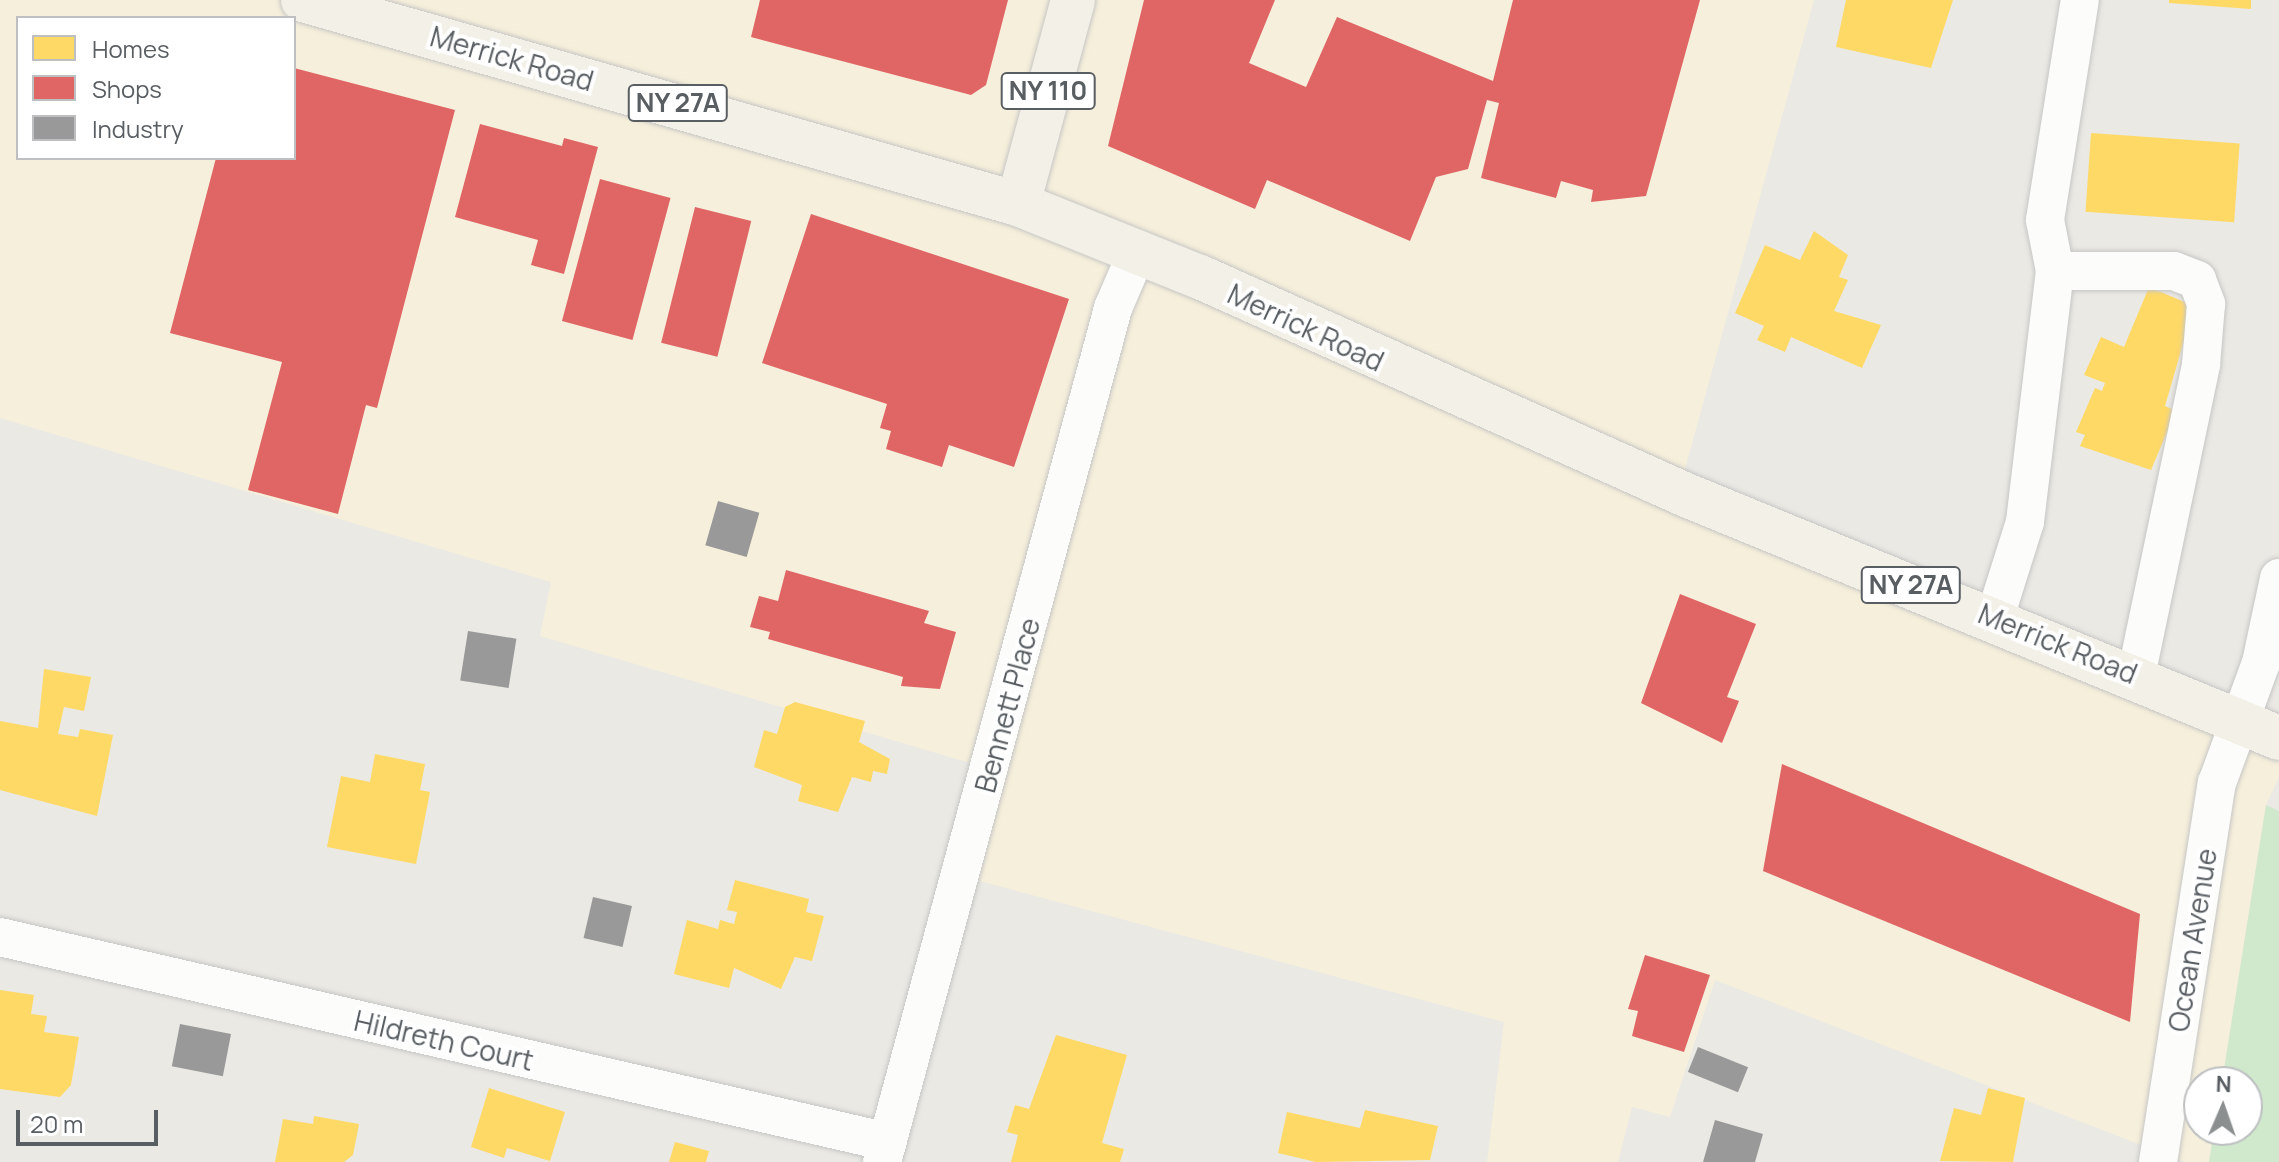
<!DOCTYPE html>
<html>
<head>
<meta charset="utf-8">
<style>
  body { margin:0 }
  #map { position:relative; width:2279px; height:1162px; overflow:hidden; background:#eae9e4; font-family:Manrope,sans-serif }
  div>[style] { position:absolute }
  .commercial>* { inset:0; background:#f6efdb }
  .green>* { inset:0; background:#d0e8cc }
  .homes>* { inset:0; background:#ffd966; transform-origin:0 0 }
  .shops>* { inset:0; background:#e06666; transform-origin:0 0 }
  .industry>* { inset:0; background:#999; transform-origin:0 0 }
  .roads { filter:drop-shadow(0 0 2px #c6c6c5) drop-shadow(0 0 2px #c6c6c5) }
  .street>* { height:38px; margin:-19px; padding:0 19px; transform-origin:19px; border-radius:19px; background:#fcfcfb }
  .primary>* { height:44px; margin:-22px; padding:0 22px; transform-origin:22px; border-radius:22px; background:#f2f0e7 }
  span { translate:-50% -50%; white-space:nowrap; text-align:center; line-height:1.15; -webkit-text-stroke:8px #fff; paint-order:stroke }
  .shield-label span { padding:2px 6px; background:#fff; border:2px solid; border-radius:6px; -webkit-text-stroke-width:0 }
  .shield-label { font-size:26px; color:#595e63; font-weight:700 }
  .street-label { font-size:28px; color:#595e63 }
  .legend { position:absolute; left:16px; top:16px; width:280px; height:144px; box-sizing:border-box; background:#fff; border:2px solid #bdbfc1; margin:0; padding:10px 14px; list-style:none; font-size:24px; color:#595e63 }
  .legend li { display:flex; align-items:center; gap:16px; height:40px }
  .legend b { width:40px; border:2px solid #bdbfc1 }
  .north { position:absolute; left:2183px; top:1066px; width:80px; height:80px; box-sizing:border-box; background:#fff; border:2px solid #bdbfc1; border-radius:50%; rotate:2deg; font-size:22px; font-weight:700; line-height:32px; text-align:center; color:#595e63 }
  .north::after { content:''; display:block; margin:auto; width:28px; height:36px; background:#8c8f90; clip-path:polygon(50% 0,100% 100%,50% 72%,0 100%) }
  .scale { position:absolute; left:16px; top:1110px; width:142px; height:36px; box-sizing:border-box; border:4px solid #595e63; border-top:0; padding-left:10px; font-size:24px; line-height:28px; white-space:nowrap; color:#595e63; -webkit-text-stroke:6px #fff; paint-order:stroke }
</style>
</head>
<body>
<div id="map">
  <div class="commercial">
    <div style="clip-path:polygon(evenodd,0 0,1814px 0,1682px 480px,2279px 719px,2279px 777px,2266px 805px,2222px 1082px,2199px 1082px,2199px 1130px,2214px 1130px,2209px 1162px,2185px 1162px,1715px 980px,1670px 1117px,1632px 1107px,1618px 1162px,1487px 1162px,1504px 1022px,950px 873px,994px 770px,540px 636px,551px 582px,0 418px,0 0,18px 18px,294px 18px,294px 158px,18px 158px,18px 18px)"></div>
  </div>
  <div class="green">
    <div style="clip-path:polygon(2266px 805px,2279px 811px,2279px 1162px,2209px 1162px,2214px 1130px,2247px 1130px,2247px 1082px,2222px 1082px)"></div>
  </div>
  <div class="homes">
    <div style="clip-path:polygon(1846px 0,1953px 0,1931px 68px,1836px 47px)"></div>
    <div style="clip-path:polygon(2169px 0,2251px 0,2251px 9px,2169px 3px)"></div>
    <div style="left:2091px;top:133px;width:149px;height:79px;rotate:4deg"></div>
    <div style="clip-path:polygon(1814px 231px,1848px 255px,1839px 277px,1848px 280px,1834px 311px,1881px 325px,1862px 368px,1791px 337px,1785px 352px,1757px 340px,1764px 326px,1735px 313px,1765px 245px,1800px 260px)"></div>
    <div style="clip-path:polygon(2149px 287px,2194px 306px,2165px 406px,2176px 411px,2151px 470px,2080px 446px,2085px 435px,2076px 432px,2095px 388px,2102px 391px,2105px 383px,2084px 375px,2101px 337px,2124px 347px)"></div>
    <div style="clip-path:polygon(44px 669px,91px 677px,84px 711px,64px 707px,58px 734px,78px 737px,80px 729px,113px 735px,97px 816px,0 790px,0 721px,38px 728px)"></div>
    <div style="clip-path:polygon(795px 702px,865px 721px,859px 742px,890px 759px,887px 774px,873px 771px,871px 782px,852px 777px,838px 812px,798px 801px,802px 785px,754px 767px,764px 730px,777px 734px,785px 707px)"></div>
    <div style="clip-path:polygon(375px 754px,425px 764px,420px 790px,430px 792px,416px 864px,327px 847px,341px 776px,370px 782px)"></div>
    <div style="clip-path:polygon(735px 880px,809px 899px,806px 912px,824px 916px,812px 961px,795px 957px,781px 989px,734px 968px,729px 988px,674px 974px,687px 920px,718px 929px,720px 920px,734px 924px,737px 912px,727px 910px)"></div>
    <div style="clip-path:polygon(0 990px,34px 995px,31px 1014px,47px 1016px,44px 1032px,79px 1037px,71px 1085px,60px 1097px,0 1089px)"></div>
    <div style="clip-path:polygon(1056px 1035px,1127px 1055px,1102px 1143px,1124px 1149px,1120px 1162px,1011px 1162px,1018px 1135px,1007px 1132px,1015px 1105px,1029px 1109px)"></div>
    <div style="clip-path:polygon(489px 1088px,565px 1112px,550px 1161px,507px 1148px,504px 1158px,471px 1147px)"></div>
    <div style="clip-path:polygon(1988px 1088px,2025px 1098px,2013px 1162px,1940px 1161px,1954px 1108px,1981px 1115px)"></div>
    <div style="clip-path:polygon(1365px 1110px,1438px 1126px,1430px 1160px,1316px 1162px,1278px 1153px,1287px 1112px,1360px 1128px)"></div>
    <div style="clip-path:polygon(314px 1116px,359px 1124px,353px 1155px,344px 1162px,275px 1162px,283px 1119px,313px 1124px)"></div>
    <div style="clip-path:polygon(675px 1142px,709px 1151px,706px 1162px,669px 1162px)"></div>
  </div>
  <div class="shops">
    <div style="clip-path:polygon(760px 0,1008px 0,986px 85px,971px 95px,751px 37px)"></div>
    <div style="clip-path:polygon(1144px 0,1275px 0,1249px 63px,1306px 87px,1337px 17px,1493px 81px,1513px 0,1700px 0,1646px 196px,1591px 202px,1593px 190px,1561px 181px,1556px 198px,1481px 178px,1499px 103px,1487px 100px,1468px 169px,1436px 177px,1410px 241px,1267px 180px,1255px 209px,1108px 146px)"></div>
    <div style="clip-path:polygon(294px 68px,455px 110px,377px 408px,366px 405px,338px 514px,248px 490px,282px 362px,170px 333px,216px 158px,294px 158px)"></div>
    <div style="clip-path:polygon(480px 124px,562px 146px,564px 138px,598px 147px,564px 274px,531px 265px,538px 240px,455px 217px)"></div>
    <div style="left:600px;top:179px;width:73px;height:147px;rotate:15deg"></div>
    <div style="left:695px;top:207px;width:58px;height:140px;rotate:14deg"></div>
    <div style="clip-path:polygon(811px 214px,1069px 299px,1014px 467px,949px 445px,942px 467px,886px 449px,891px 431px,880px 428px,887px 404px,762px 363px)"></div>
    <div style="clip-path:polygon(786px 570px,929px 611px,924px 623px,956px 632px,940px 689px,901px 686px,903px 677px,768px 639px,770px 632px,750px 627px,759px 596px,778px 601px)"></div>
    <div style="clip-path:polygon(1680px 594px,1756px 624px,1727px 697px,1739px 701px,1722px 743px,1641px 703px)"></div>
    <div style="clip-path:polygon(1782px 764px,2140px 914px,2130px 1022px,1763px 871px)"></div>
    <div style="clip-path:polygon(1645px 955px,1710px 975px,1684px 1052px,1632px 1036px,1638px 1011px,1628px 1009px)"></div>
  </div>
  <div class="industry">
    <div style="left:718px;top:501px;width:43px;height:46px;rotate:16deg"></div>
    <div style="left:468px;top:631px;width:49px;height:50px;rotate:9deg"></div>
    <div style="left:593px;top:897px;width:40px;height:42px;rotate:13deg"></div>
    <div style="left:180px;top:1024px;width:52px;height:43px;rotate:11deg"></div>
    <div style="left:1698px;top:1047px;width:54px;height:27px;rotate:22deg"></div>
    <div style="clip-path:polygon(1715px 1120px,1763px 1134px,1755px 1162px,1703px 1162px)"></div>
  </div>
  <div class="roads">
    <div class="street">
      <div style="left:2055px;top:271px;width:119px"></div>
      <div style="left:2174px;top:271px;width:25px;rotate:21deg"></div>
      <div style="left:2197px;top:280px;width:26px;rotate:69deg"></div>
      <div style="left:2206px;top:304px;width:61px;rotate:94.7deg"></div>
      <div style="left:2201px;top:365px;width:317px;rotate:101.8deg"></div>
      <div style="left:1995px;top:617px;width:100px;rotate:-72.5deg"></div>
      <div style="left:2025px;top:522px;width:253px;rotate:-83.2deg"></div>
      <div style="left:2055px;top:271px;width:52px;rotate:-101.1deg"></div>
      <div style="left:2045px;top:220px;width:223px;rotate:-81deg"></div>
      <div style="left:0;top:937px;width:911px;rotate:13deg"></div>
      <div style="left:882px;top:1162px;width:885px;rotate:-74.86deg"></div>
      <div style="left:1113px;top:308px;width:63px;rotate:-66.7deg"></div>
      <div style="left:2158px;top:1162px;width:384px;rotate:-81.2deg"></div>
      <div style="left:2217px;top:783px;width:128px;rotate:-69.9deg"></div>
      <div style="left:2261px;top:663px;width:87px;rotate:-78deg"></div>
    </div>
    <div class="primary">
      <div style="left:303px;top:0;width:744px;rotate:15.92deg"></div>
      <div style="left:1018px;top:204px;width:196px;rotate:21.9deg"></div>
      <div style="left:1200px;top:277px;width:533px;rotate:24.16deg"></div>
      <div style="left:1686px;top:495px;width:641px;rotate:22.28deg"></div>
      <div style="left:1018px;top:204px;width:211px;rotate:-74.9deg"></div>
    </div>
  </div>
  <div class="shield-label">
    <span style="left:1048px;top:91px">NY 110</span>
    <span style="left:678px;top:103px">NY 27A</span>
    <span style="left:1911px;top:585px">NY 27A</span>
  </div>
  <div class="street-label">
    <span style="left:512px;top:58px;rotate:16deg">Merrick Road</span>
    <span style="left:1306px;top:327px;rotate:25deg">Merrick Road</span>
    <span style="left:2058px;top:643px;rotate:22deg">Merrick Road</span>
    <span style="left:1007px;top:705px;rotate:-75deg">Bennett Place</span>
    <span style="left:2192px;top:940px;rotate:-81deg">Ocean Avenue</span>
    <span style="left:444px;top:1040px;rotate:13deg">Hildreth Court</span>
  </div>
  <ul class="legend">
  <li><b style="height:22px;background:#ffd966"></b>Homes</li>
  <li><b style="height:22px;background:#e06666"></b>Shops</li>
  <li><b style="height:22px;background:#999"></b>Industry</li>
  </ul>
  <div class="north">N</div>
  <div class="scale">20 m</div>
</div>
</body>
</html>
